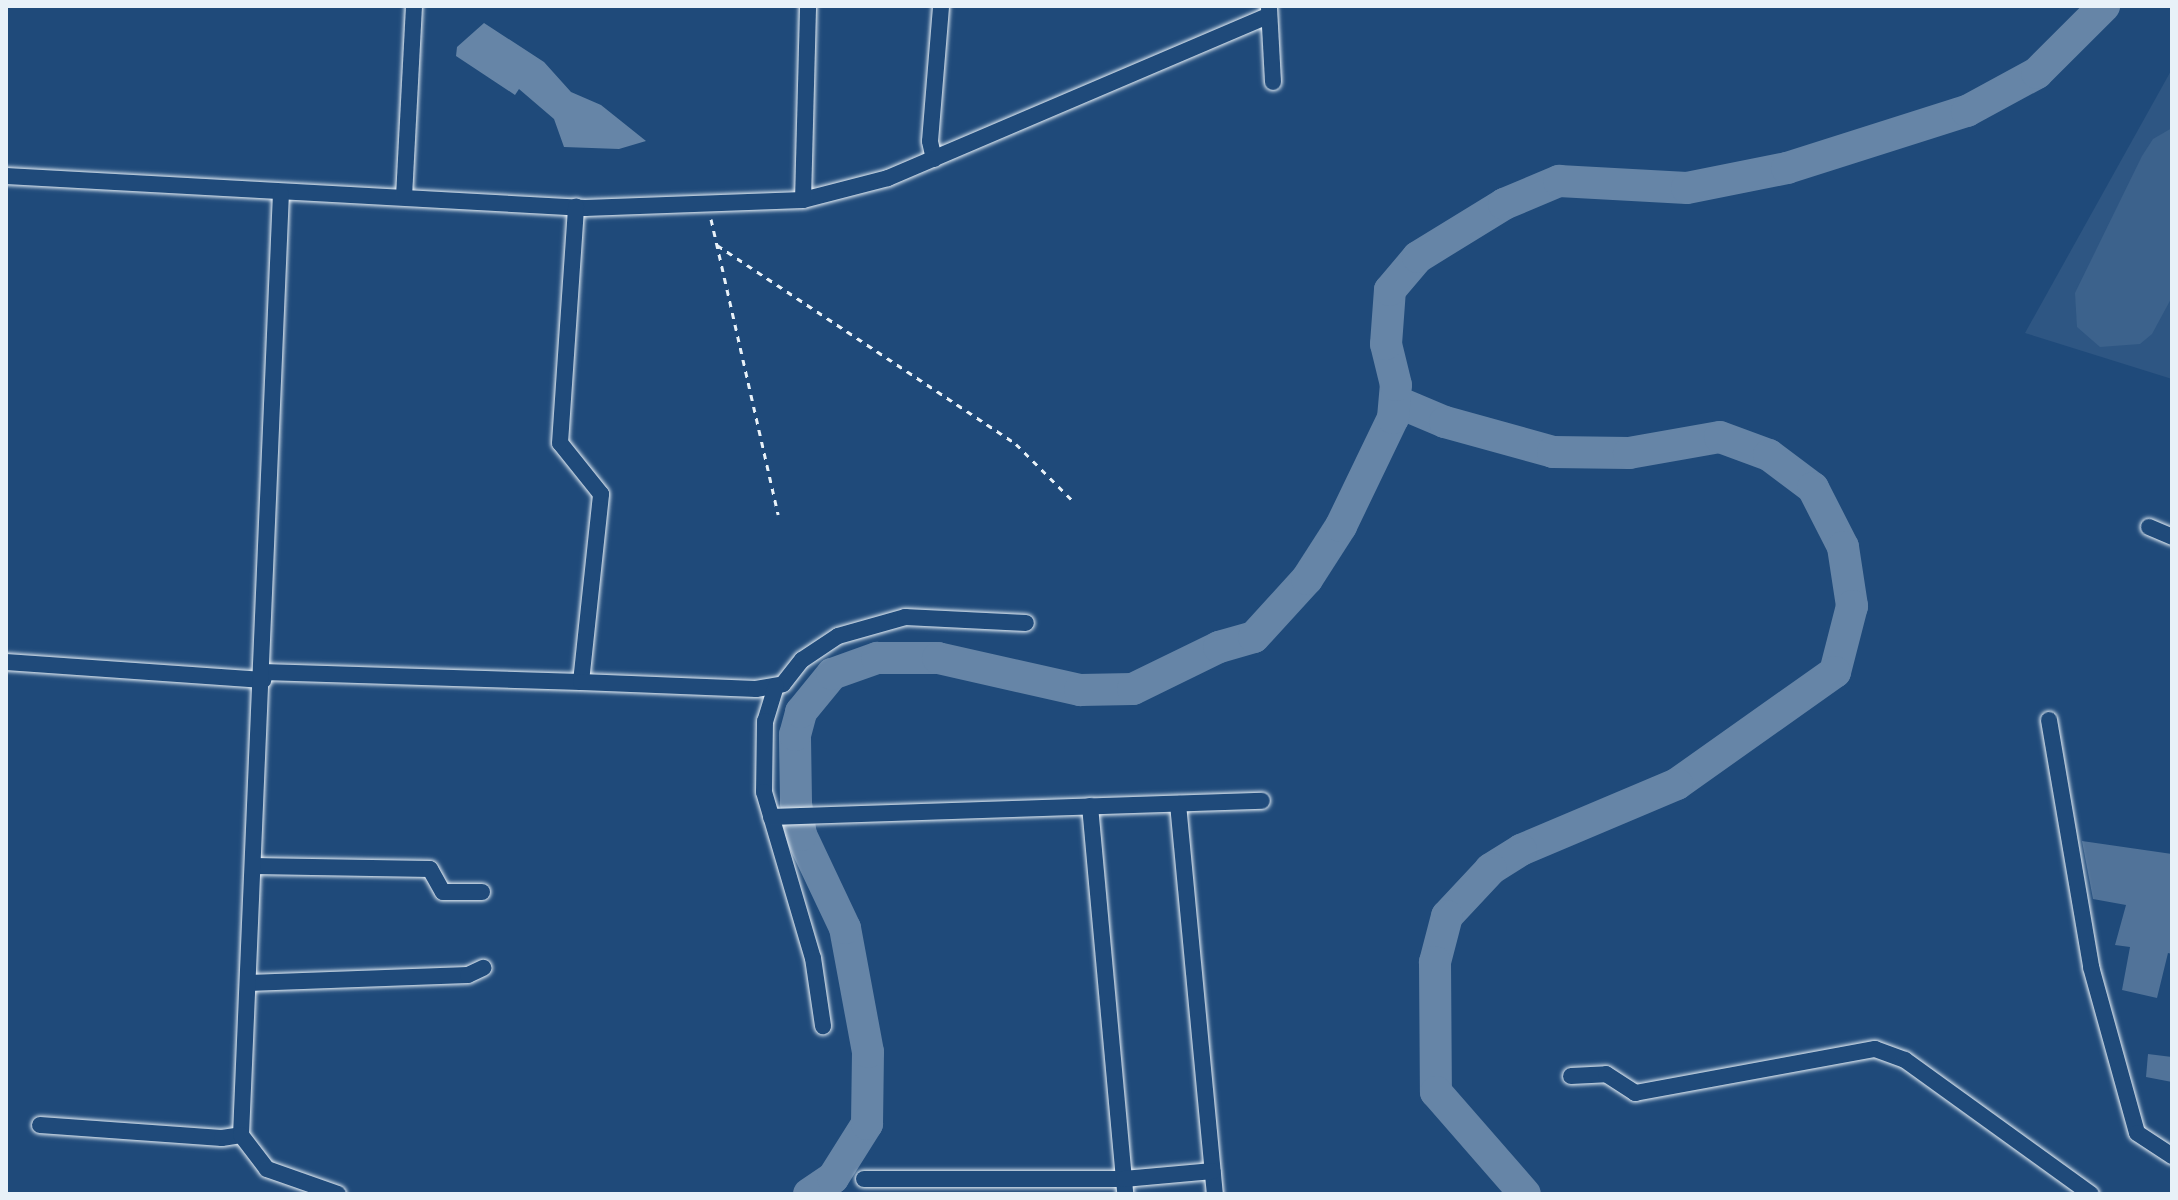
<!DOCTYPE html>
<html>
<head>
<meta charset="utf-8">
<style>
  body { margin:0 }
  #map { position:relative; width:2178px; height:1200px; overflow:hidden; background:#1f4a7a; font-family:"Shantell Sans",sans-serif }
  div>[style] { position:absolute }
  .built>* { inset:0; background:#2e5683 }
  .green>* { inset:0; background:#3c628c }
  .water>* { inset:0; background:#6685a7 }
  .river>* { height:32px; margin:-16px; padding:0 16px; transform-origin:16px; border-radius:16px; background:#6685a7 }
  .building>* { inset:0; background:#517399 }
  .path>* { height:3px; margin-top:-1.5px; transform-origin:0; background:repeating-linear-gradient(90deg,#e8f1f8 0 6px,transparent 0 12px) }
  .roads { filter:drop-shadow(0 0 2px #e8f1f8) drop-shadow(0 0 2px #e8f1f8) }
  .minor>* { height:16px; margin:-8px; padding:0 8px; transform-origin:8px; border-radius:8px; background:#1f4a7a }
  span { translate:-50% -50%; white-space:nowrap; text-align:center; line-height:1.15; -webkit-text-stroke:8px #1f4a7a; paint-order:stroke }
  .frame { position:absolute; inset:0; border:8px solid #e8f1f8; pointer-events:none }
</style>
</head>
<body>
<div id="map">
  <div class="built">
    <div style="clip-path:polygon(2172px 69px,2172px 379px,2025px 333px)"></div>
  </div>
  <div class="green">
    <div style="clip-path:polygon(2172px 128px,2172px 297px,2152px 334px,2140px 344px,2100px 347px,2077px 327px,2075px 293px,2142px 156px,2153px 139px)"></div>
  </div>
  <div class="water">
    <div style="clip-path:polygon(484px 23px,544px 62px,571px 92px,601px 105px,646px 141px,619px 149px,564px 147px,554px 119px,519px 89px,515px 95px,456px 56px,457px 47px)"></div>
  </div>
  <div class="river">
    <div style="left:1395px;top:401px;width:54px;rotate:22.8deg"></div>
    <div style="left:1445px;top:422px;width:112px;rotate:15.5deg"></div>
    <div style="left:1553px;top:452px;width:76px;rotate:0.8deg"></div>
    <div style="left:1629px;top:453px;width:92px;rotate:-10deg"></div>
    <div style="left:1720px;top:437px;width:52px;rotate:20.2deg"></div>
    <div style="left:1769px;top:455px;width:55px;rotate:36.9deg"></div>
    <div style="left:1813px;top:488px;width:66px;rotate:63deg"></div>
    <div style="left:1843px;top:547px;width:60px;rotate:81.3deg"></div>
    <div style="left:1852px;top:606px;width:68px;rotate:104.4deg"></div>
    <div style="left:1835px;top:672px;width:194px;rotate:144.7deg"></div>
    <div style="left:1677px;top:784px;width:169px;rotate:157.1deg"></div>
    <div style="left:1521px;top:850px;width:36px;rotate:148deg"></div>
    <div style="left:1491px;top:869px;width:64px;rotate:133.1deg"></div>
    <div style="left:1447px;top:916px;width:48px;rotate:104.6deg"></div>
    <div style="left:1435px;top:962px;width:130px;rotate:89.6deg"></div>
    <div style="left:1436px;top:1092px;width:135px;rotate:48.9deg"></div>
    <div style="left:809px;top:1194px;width:29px;rotate:-34deg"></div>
    <div style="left:833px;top:1178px;width:64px;rotate:-57.8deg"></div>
    <div style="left:867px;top:1124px;width:72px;rotate:-89.2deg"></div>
    <div style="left:868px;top:1052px;width:126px;rotate:-100.5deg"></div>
    <div style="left:845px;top:928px;width:103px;rotate:-115.3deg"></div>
    <div style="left:801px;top:835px;width:33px;rotate:-99deg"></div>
    <div style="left:796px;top:802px;width:67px;rotate:-90.9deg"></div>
    <div style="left:795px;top:735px;width:24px;rotate:-75deg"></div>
    <div style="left:801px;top:712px;width:49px;rotate:-50.8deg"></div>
    <div style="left:832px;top:674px;width:48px;rotate:-19.6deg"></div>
    <div style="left:877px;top:658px;width:61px"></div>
    <div style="left:938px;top:658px;width:146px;rotate:12.7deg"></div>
    <div style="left:1080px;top:690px;width:53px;rotate:-1.1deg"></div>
    <div style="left:1133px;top:689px;width:96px;rotate:-26deg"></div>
    <div style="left:1219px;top:647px;width:36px;rotate:-16deg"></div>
    <div style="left:1254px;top:637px;width:79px;rotate:-47.6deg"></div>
    <div style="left:1307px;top:579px;width:63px;rotate:-57.3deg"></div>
    <div style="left:1341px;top:526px;width:120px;rotate:-64.3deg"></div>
    <div style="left:1393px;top:418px;width:33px;rotate:-85deg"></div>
    <div style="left:1396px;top:385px;width:42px;rotate:-103.7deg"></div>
    <div style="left:1386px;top:344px;width:54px;rotate:-85.8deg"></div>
    <div style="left:1390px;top:290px;width:43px;rotate:-49.7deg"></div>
    <div style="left:1418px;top:257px;width:101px;rotate:-31.6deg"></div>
    <div style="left:1504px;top:204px;width:60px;rotate:-22.7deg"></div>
    <div style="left:1559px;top:181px;width:128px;rotate:3.1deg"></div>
    <div style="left:1687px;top:188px;width:102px;rotate:-11.3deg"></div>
    <div style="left:1787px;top:168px;width:189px;rotate:-17.6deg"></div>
    <div style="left:1967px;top:111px;width:80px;rotate:-28.5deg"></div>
    <div style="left:2037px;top:73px;width:95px;rotate:-45deg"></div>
  </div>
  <div class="building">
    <div style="clip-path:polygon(2082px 841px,2172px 854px,2172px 954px,2168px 953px,2157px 998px,2122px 990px,2130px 947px,2115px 945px,2126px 905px,2093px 899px)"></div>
    <div style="clip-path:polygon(2148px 1054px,2172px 1057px,2172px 1082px,2146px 1077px)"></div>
  </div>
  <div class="path">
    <div style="left:711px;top:219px;width:303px;rotate:77.2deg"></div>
    <div style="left:717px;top:245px;width:359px;rotate:33.6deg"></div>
    <div style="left:1016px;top:444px;width:82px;rotate:45deg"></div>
  </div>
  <div class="roads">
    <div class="minor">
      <div style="left:1269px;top:8px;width:74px;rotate:86.9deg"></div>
      <div style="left:934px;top:159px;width:18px;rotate:-103deg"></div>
      <div style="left:930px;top:141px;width:135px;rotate:-85.3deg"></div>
      <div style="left:6px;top:176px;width:580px;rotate:3.16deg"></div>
      <div style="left:585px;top:208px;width:218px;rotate:-2.1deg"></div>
      <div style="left:803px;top:200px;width:88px;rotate:-14.5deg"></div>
      <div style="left:888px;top:178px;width:412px;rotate:-23.1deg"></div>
      <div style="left:404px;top:197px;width:191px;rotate:-87deg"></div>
      <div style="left:803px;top:200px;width:194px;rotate:-88.5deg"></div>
      <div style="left:2149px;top:527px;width:25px;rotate:23deg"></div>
      <div style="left:6px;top:662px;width:258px;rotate:4deg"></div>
      <div style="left:263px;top:672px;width:318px;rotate:1.8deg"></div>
      <div style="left:581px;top:682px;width:189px;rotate:-83.9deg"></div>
      <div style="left:601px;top:494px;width:65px;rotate:-128.8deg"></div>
      <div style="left:560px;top:443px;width:237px;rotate:-86.1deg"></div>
      <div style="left:581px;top:682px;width:175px;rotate:2.3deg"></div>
      <div style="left:756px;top:689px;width:27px;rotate:-10deg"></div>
      <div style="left:783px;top:684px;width:31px;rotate:-52deg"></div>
      <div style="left:802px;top:660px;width:43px;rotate:-33.7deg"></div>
      <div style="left:838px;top:636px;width:70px;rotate:-15.8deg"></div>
      <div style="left:905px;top:617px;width:121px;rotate:2.8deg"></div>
      <div style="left:776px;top:686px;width:37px;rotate:107deg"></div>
      <div style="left:765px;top:721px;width:71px;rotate:90.8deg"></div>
      <div style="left:764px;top:792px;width:173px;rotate:73.6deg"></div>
      <div style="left:813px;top:958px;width:69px;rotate:81.6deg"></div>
      <div style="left:2049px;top:720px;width:251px;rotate:80.3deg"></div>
      <div style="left:2091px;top:967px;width:172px;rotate:74.5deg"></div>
      <div style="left:2137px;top:1133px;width:42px;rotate:33.3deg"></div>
      <div style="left:1178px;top:804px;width:392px;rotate:84.6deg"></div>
      <div style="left:1090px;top:806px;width:390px;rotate:84.8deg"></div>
      <div style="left:771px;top:817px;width:491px;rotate:-1.9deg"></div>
      <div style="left:254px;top:866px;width:176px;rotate:1deg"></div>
      <div style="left:430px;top:869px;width:26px;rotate:61deg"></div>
      <div style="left:443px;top:892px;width:39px"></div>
      <div style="left:248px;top:983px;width:220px;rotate:-2.1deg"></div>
      <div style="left:468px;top:975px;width:17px;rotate:-25deg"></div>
      <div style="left:1571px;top:1076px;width:35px;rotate:-3deg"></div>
      <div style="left:1606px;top:1074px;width:35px;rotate:33deg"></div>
      <div style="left:1635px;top:1093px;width:244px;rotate:-10.4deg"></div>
      <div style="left:1875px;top:1049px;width:32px;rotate:20deg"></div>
      <div style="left:1905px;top:1060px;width:229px;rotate:35.8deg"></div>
      <div style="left:40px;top:1125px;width:182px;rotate:4.1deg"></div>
      <div style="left:222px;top:1138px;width:19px;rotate:-9deg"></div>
      <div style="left:241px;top:1135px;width:942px;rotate:-87.57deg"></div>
      <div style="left:241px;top:1135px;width:43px;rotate:52.6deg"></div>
      <div style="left:267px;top:1169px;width:75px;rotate:19.4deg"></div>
      <div style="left:864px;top:1179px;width:260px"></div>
      <div style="left:1124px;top:1179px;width:89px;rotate:-5.1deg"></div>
    </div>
  </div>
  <div class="frame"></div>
</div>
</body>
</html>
